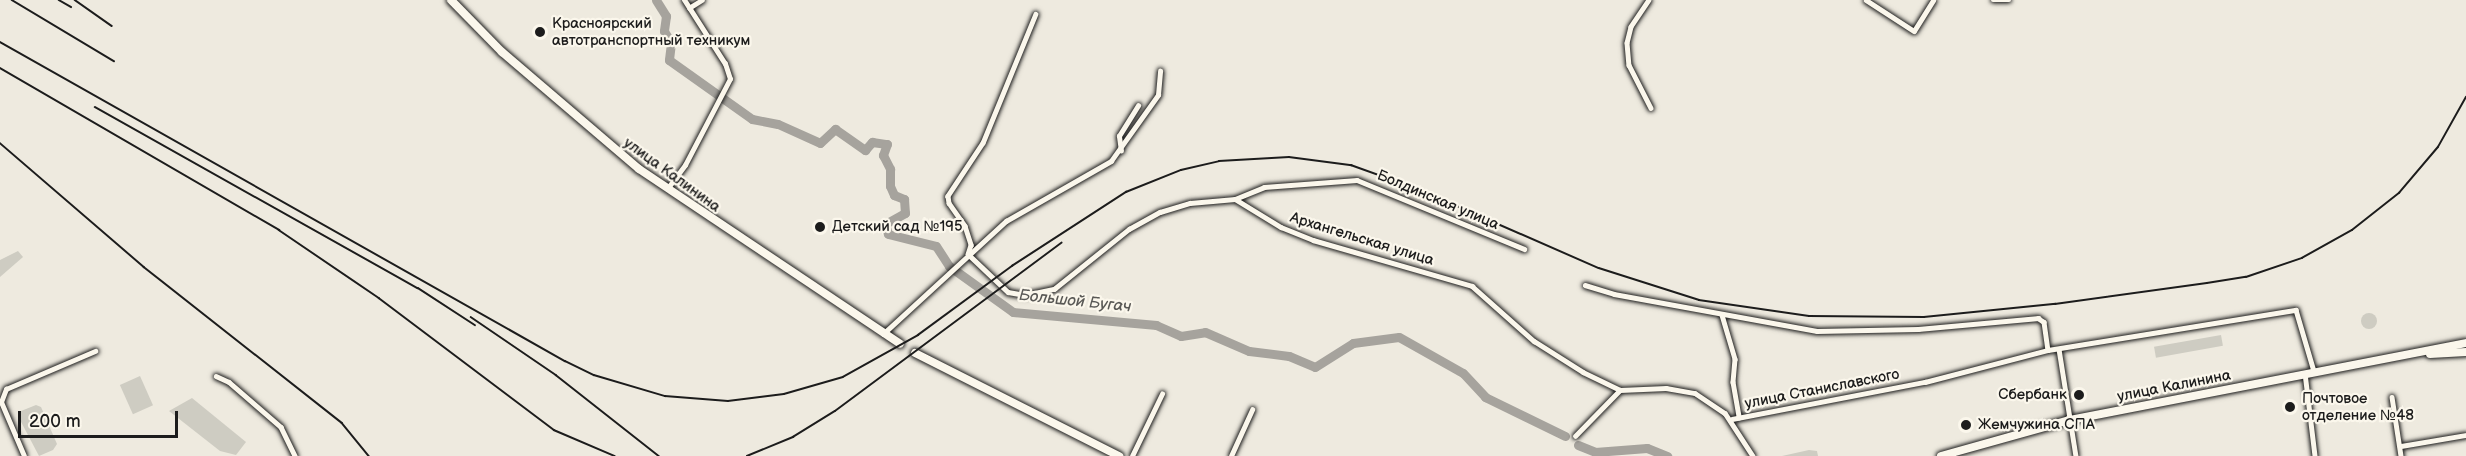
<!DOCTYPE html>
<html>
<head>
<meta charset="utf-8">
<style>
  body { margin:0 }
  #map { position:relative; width:2466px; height:456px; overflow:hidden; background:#eeeadf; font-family:"Balsamiq Sans",sans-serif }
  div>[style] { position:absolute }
  .green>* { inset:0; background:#ceccc2; transform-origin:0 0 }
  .round { border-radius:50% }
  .river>* { height:9px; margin:-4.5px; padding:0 4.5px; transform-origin:4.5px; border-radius:4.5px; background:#a6a39d }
  .roads { filter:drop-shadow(0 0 2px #1c1c1c) drop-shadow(0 0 2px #1c1c1c) }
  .street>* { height:4.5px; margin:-2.25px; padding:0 2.25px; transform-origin:2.25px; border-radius:2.25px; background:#fbf7ec }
  .primary>* { height:8px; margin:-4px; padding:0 4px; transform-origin:4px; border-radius:4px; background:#fbf7ec }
  .rail>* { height:1.5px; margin:-0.75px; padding:0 0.75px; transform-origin:0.75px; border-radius:0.75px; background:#1c1c1c }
  .dots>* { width:16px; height:16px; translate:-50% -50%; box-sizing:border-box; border:3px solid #fbf7ec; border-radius:50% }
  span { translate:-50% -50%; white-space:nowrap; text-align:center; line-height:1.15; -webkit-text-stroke:4.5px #fbf7ec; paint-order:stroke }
  .poi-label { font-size:15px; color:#1c1c1c }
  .left { translate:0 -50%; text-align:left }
  .right { translate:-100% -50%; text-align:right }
  .street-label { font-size:15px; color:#1c1c1c }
  .water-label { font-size:16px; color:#5a5956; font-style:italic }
  .scale { position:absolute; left:18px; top:411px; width:160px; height:27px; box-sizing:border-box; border:3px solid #1c1c1c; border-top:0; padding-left:8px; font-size:18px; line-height:21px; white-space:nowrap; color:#1c1c1c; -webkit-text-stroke:4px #fbf7ec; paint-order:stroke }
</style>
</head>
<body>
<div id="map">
  <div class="green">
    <div style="clip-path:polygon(18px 251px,23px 257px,0 277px,0 260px)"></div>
    <div class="round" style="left:2361px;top:313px;width:16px;height:16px"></div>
    <div style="left:2221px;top:335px;width:11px;height:68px;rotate:80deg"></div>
    <div style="left:140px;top:376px;width:32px;height:22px;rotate:66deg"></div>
    <div style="clip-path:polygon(192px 398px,246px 442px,236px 455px,220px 451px,169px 411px)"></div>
    <div style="clip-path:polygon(36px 405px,41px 407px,57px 444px,53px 450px,39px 456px,19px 418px,21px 411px)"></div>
    <div style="clip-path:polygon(1809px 450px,1817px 451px,1818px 456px,1782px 456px)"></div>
  </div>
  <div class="river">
    <div style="left:656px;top:0;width:19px;rotate:58deg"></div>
    <div style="left:666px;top:16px;width:15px;rotate:98deg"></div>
    <div style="left:664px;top:31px;width:14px;rotate:60deg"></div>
    <div style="left:671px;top:43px;width:17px;rotate:97deg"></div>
    <div style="left:669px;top:60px;width:102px;rotate:35.4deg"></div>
    <div style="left:752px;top:119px;width:26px;rotate:11deg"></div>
    <div style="left:778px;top:124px;width:46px;rotate:24.3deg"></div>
    <div style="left:820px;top:143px;width:21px;rotate:-43deg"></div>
    <div style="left:835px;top:129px;width:37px;rotate:35deg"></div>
    <div style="left:865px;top:150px;width:11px;rotate:-49deg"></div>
    <div style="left:872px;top:142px;width:15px;rotate:8deg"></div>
    <div style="left:887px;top:144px;width:12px;rotate:110deg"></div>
    <div style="left:883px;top:155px;width:16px;rotate:63deg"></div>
    <div style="left:890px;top:169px;width:17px;rotate:90deg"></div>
    <div style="left:890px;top:186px;width:10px;rotate:66deg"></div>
    <div style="left:894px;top:195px;width:11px;rotate:22deg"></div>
    <div style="left:904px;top:199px;width:14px;rotate:86deg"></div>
    <div style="left:905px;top:213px;width:23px;rotate:151deg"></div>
    <div style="left:885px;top:224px;width:10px;rotate:73deg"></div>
    <div style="left:888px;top:234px;width:49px;rotate:14deg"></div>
    <div style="left:936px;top:246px;width:24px;rotate:57deg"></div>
    <div style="left:949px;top:266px;width:79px;rotate:35.7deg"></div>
    <div style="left:1013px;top:312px;width:144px;rotate:5.2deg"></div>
    <div style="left:1156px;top:325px;width:27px;rotate:24deg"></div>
    <div style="left:1181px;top:336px;width:24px;rotate:-9deg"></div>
    <div style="left:1205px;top:332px;width:48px;rotate:23.4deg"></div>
    <div style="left:1249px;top:351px;width:40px;rotate:7.1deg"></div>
    <div style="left:1289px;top:356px;width:28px;rotate:23deg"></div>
    <div style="left:1315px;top:367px;width:45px;rotate:-32.3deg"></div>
    <div style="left:1353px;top:343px;width:46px;rotate:-7.4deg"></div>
    <div style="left:1399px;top:337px;width:73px;rotate:29.4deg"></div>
    <div style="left:1463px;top:373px;width:33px;rotate:47deg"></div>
    <div style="left:1485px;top:397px;width:89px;rotate:26deg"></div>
    <div style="left:1578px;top:445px;width:18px;rotate:22deg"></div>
    <div style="left:1595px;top:452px;width:52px;rotate:-4.4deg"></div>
    <div style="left:1647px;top:448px;width:22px;rotate:22deg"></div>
  </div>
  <div class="roads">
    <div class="street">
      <div style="left:1649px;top:0;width:32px;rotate:124deg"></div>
      <div style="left:1631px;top:27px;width:16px;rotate:104deg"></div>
      <div style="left:1627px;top:43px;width:22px;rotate:85deg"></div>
      <div style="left:1629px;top:65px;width:48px;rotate:62.9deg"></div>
      <div style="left:1866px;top:0;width:57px;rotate:32.9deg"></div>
      <div style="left:1914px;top:31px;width:36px;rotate:-58deg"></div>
      <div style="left:1993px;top:0;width:16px"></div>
      <div style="left:689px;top:8px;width:15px;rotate:-32deg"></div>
      <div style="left:1036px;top:14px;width:139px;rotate:112.3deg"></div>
      <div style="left:983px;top:143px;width:64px;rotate:123.4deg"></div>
      <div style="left:948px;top:196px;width:7px;rotate:82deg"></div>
      <div style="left:949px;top:203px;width:28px;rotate:55deg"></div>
      <div style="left:965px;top:226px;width:20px;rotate:72deg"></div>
      <div style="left:971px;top:245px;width:9px;rotate:108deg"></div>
      <div style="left:968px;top:254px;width:55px;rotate:43.5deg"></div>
      <div style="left:1008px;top:292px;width:17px;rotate:10deg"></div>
      <div style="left:1025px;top:295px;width:30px;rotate:-12deg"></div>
      <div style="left:1054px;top:289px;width:96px;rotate:-38.7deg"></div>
      <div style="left:1129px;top:229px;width:35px;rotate:-29deg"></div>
      <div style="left:1160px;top:212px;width:31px;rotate:-17deg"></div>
      <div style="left:1190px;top:203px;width:45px;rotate:-5.1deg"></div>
      <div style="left:1235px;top:199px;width:54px;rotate:31.3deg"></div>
      <div style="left:1281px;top:227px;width:35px;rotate:22deg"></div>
      <div style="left:1313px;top:240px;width:166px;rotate:16.1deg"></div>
      <div style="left:1472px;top:286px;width:83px;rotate:41.6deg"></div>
      <div style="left:1534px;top:341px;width:58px;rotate:32.3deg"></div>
      <div style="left:1583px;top:372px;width:41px;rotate:25.9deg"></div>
      <div style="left:1121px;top:151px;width:15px;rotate:-98deg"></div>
      <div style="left:1119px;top:136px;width:36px;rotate:-58deg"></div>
      <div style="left:667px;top:189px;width:30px;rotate:-53deg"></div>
      <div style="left:685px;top:165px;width:97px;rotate:-62.4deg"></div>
      <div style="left:730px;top:79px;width:16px;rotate:-108deg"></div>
      <div style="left:725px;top:64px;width:76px;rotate:-122.6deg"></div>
      <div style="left:1235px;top:199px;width:31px;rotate:-22deg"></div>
      <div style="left:1264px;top:187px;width:93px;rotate:-4.3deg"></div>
      <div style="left:1357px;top:180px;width:181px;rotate:22.4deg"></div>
      <div style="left:1585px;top:285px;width:30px;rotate:17deg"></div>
      <div style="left:1614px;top:294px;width:206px;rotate:10.3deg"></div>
      <div style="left:1817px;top:331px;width:101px;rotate:-1.1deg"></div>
      <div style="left:1918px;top:329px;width:121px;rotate:-5.2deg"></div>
      <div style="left:2038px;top:318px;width:7px;rotate:34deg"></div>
      <div style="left:2044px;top:322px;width:28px;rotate:82deg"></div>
      <div style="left:1722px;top:315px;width:46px;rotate:73.5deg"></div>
      <div style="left:1735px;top:359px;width:23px;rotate:95deg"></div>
      <div style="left:1733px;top:382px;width:36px;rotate:80deg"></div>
      <div style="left:883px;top:334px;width:167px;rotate:-42.6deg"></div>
      <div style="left:1006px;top:221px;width:121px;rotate:-29.7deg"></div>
      <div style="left:1111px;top:161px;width:81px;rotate:-54.5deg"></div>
      <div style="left:1158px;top:95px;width:24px;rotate:-85deg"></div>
      <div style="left:2059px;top:349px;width:108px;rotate:81deg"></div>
      <div style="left:2305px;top:373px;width:84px;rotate:83.1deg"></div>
      <div style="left:216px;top:376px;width:14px;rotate:25deg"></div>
      <div style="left:229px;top:382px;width:69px;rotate:40.9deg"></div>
      <div style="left:281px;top:427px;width:32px;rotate:64deg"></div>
      <div style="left:2392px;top:397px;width:60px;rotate:81.3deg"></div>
      <div style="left:1732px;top:419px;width:197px;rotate:-10.9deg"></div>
      <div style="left:1925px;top:382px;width:127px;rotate:-14.6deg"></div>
      <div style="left:2048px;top:350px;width:251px;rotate:-9.2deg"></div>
      <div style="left:2296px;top:310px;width:64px;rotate:73.6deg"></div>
      <div style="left:1575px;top:436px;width:64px;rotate:-45.6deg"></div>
      <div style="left:1620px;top:390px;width:46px;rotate:-2.5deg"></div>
      <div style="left:1666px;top:388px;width:29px;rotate:10deg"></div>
      <div style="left:1695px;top:393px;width:36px;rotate:34deg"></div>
      <div style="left:1725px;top:413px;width:51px;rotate:56.9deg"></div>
      <div style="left:2401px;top:446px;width:66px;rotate:-9.6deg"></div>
      <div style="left:24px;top:456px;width:59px;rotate:-113.1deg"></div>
      <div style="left:1px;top:402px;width:14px;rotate:-69deg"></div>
      <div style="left:6px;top:389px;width:97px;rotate:-23.1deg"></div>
      <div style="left:1132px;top:456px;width:69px;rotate:-64.2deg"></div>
      <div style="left:1231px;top:456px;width:51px;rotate:-65.5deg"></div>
    </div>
    <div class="primary">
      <div style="left:451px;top:0;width:73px;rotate:45.6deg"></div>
      <div style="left:502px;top:52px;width:180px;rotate:40.5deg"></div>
      <div style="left:639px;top:169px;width:314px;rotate:33.8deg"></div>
      <div style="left:915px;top:353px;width:229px;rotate:26.8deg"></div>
      <div style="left:2430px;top:354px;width:36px;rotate:-3deg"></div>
      <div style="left:1941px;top:456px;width:134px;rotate:-15.6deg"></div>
      <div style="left:2070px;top:420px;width:403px;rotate:-11deg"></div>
    </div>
  </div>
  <div class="rail">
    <div style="left:12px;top:0;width:119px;rotate:30.9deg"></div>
    <div style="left:59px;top:0;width:14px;rotate:30deg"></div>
    <div style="left:75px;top:0;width:45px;rotate:35.1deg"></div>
    <div style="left:0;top:42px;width:649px;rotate:29.45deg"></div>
    <div style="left:565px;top:361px;width:32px;rotate:26deg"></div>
    <div style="left:594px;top:375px;width:74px;rotate:16.5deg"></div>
    <div style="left:665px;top:396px;width:63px;rotate:4.5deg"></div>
    <div style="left:728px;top:401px;width:56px;rotate:-7.1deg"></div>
    <div style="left:784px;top:394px;width:61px;rotate:-16.1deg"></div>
    <div style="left:843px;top:377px;width:86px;rotate:-29.2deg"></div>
    <div style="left:918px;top:335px;width:117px;rotate:-36.3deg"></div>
    <div style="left:1012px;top:266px;width:136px;rotate:-33deg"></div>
    <div style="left:1126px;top:192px;width:59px;rotate:-21.8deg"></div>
    <div style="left:1181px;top:170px;width:39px;rotate:-13deg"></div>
    <div style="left:1219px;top:161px;width:70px;rotate:-3.3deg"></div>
    <div style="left:1289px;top:157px;width:63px;rotate:7.4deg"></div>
    <div style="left:1351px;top:165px;width:71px;rotate:19.7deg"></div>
    <div style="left:1418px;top:189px;width:197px;rotate:23.6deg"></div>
    <div style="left:1599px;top:268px;width:105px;rotate:17.7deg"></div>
    <div style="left:1699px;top:300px;width:111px;rotate:8.3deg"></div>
    <div style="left:1809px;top:316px;width:115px;rotate:0.5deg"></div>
    <div style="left:1924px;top:317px;width:132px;rotate:-5.7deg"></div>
    <div style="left:2055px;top:304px;width:153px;rotate:-7.9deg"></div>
    <div style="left:2207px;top:283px;width:39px;rotate:-9deg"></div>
    <div style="left:2246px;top:277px;width:59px;rotate:-18.7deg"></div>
    <div style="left:2302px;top:258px;width:57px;rotate:-29.2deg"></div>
    <div style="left:2352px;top:230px;width:60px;rotate:-38.2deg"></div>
    <div style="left:2399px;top:193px;width:60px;rotate:-49.7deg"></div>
    <div style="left:2438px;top:147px;width:57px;rotate:-60.8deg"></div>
    <div style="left:0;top:68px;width:323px;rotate:30.1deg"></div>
    <div style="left:279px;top:230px;width:121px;rotate:34.2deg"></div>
    <div style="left:379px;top:298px;width:219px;rotate:37deg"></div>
    <div style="left:554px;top:430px;width:66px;rotate:23.1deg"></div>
    <div style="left:95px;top:107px;width:370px;rotate:29.3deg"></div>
    <div style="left:418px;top:288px;width:68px;rotate:33deg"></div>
    <div style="left:0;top:143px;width:190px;rotate:40.7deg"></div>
    <div style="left:144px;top:267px;width:252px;rotate:38.2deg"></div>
    <div style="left:342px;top:423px;width:43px;rotate:50.7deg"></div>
    <div style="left:471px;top:317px;width:103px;rotate:34.3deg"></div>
    <div style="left:556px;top:375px;width:131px;rotate:38.2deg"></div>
    <div style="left:747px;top:456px;width:50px;rotate:-22.4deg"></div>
    <div style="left:793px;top:437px;width:49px;rotate:-31.8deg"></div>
    <div style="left:835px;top:411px;width:282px;rotate:-36.6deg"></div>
  </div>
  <div class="dots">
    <div style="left:540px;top:32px;background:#1c1c1c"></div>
    <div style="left:820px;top:227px;background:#1c1c1c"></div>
    <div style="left:2079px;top:395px;background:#1c1c1c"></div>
    <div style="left:2290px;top:407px;background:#1c1c1c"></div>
    <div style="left:1966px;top:425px;background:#1c1c1c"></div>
  </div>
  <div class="poi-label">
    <span class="left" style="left:552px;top:32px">Красноярский<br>автотранспортный техникум</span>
    <span class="left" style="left:832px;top:227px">Детский сад №195</span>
    <span class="right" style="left:2067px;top:395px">Сбербанк</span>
    <span class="left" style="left:2302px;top:407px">Почтовое<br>отделение №48</span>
    <span class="left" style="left:1978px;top:425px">Жемчужина СПА</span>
  </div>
  <div class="street-label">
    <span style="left:672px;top:175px;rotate:36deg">улица Калинина</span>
    <span style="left:1438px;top:200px;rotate:23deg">Болдинская улица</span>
    <span style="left:1362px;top:239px;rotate:17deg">Архангельская улица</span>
    <span style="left:2174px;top:386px;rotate:-11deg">улица Калинина</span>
    <span style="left:1822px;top:389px;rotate:-11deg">улица Станиславского</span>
  </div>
  <div class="water-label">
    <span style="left:1075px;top:302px;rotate:6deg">Большой Бугач</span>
  </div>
  <div class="scale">200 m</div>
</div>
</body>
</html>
